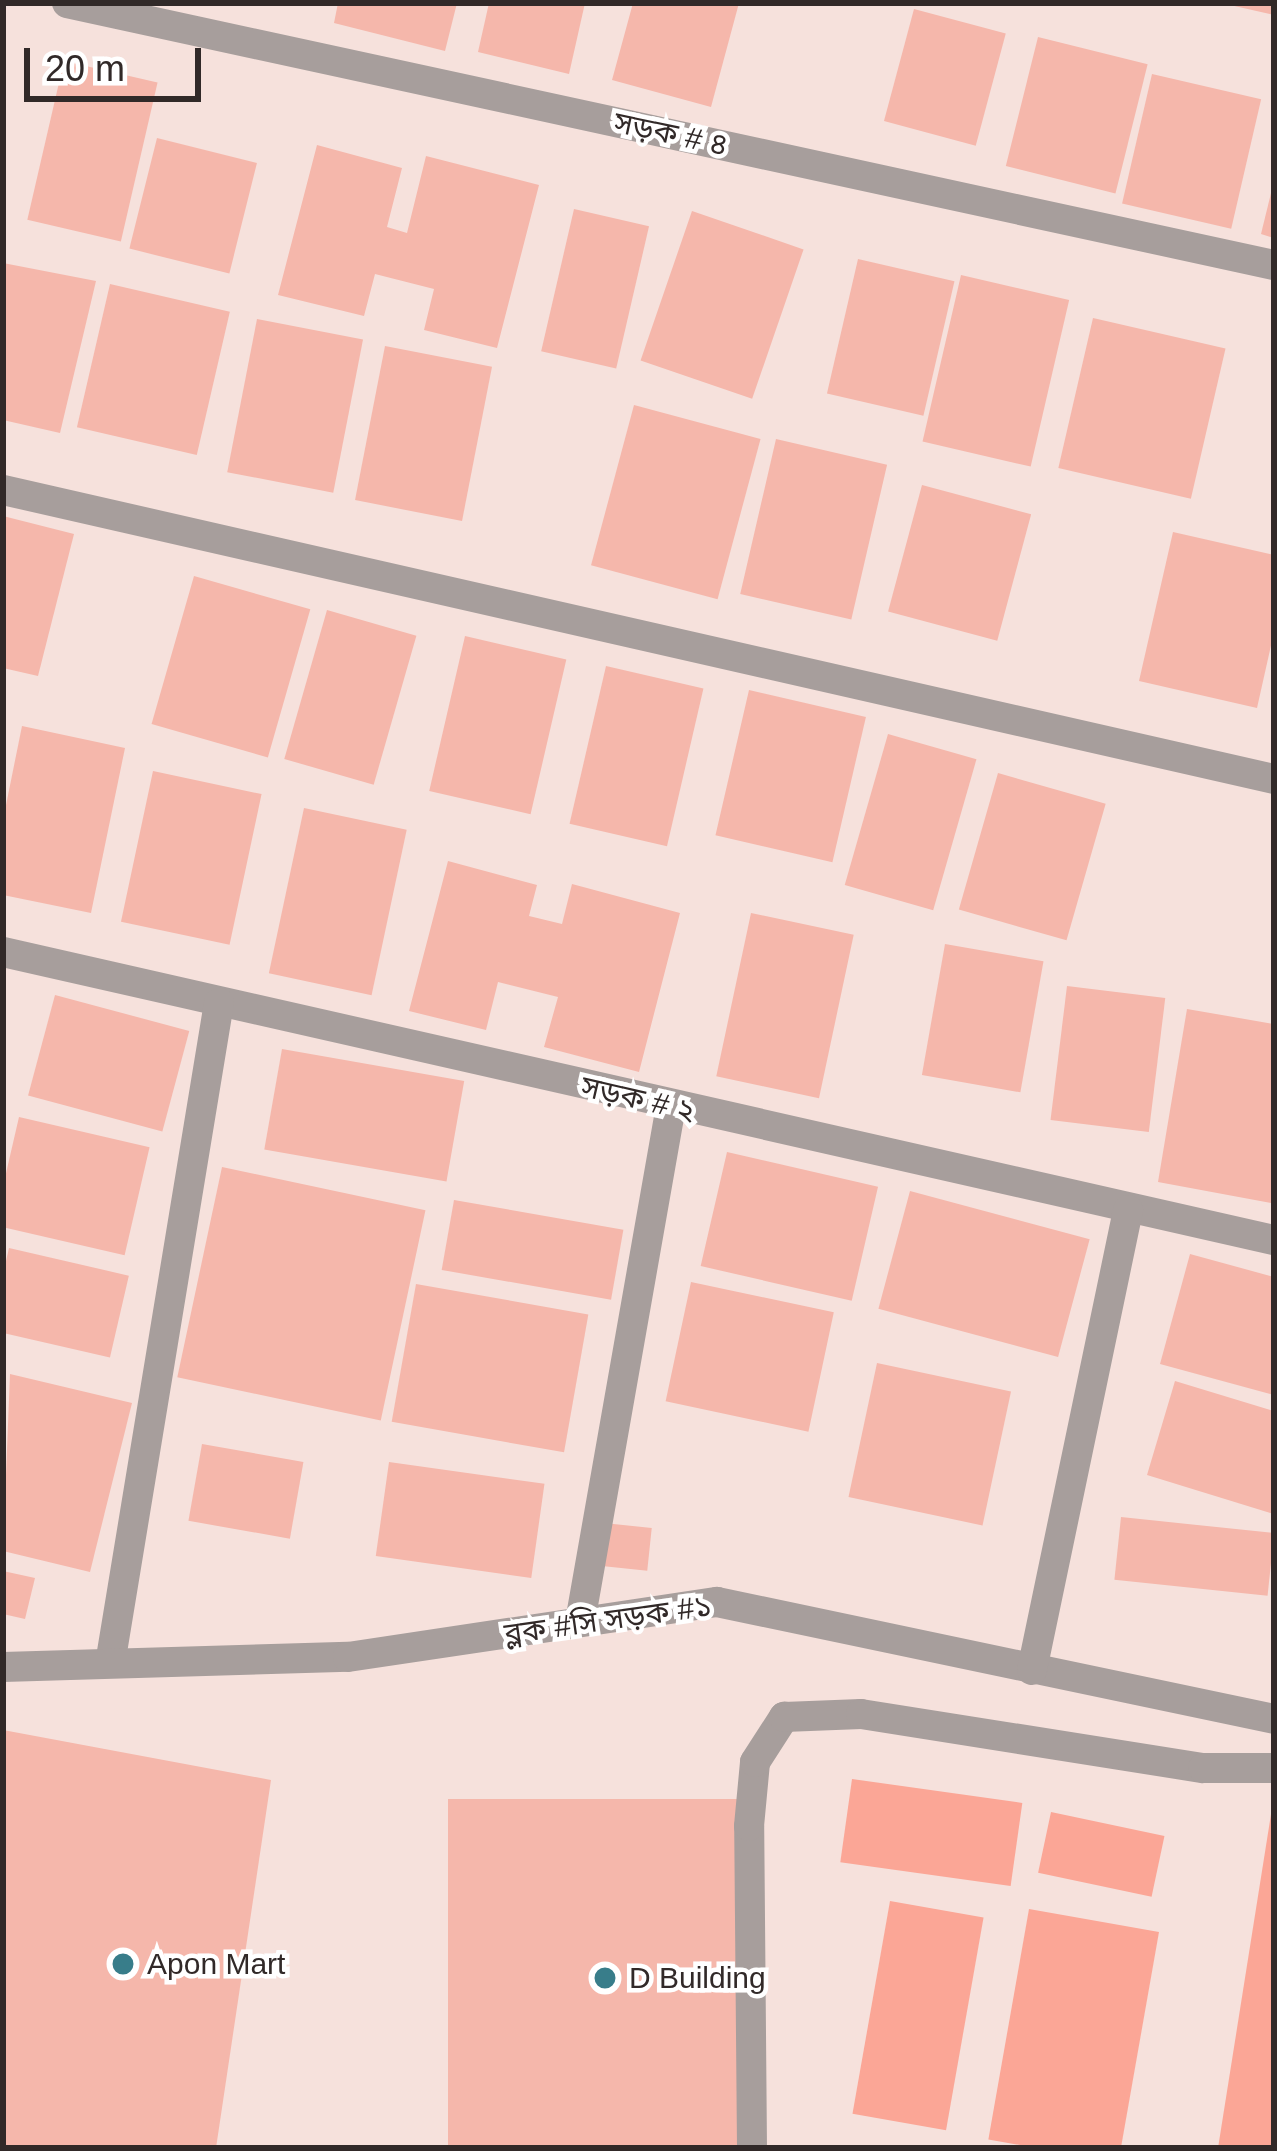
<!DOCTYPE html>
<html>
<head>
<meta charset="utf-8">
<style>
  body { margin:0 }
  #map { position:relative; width:1277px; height:2151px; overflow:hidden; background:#f6e1dc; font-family:Helvetica,"Noto Sans Bengali",sans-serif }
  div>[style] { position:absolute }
  .green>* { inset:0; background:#fba696; transform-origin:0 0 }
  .building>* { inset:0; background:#f5b7ab; transform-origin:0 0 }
  .minor>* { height:30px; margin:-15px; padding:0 15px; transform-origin:15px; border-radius:15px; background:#a79e9c }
  .dots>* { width:33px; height:33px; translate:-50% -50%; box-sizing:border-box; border:6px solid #fff; border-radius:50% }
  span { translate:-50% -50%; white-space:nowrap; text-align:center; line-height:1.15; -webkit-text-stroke:9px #fff; paint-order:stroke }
  .street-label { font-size:30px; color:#312928 }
  .poi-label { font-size:30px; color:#312928 }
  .left { translate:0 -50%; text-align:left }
  .frame { position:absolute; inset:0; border:6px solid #312928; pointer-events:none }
  .scale { position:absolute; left:24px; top:48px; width:177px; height:54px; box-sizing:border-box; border:6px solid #312928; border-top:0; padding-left:15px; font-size:36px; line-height:42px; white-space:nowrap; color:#312928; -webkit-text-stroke:9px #fff; paint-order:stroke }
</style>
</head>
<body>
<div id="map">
  <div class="green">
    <div style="left:852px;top:1779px;width:172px;height:84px;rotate:8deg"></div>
    <div style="clip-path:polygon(1272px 1808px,1274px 2148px,1218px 2148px)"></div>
    <div style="left:1051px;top:1812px;width:116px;height:62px;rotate:12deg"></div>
    <div style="left:890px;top:1901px;width:95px;height:216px;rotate:10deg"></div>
    <div style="left:1029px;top:1909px;width:132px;height:234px;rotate:10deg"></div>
  </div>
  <div class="building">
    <div style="clip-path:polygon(338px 3px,457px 3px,445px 51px,334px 23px)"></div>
    <div style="clip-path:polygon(489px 3px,585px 3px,569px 74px,478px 52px)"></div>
    <div style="clip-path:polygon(633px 3px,739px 3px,711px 107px,612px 80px)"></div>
    <div style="clip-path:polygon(1230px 3px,1274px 3px,1274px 15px,1230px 5px)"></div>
    <div style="left:914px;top:9px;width:95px;height:116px;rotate:15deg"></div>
    <div style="left:1038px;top:37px;width:113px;height:133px;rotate:14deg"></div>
    <div style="left:64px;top:61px;width:96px;height:163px;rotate:13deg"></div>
    <div style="left:1152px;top:74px;width:112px;height:133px;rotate:13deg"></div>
    <div style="left:157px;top:138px;width:103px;height:114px;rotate:14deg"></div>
    <div style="clip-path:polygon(317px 145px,402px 168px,387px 227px,407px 233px,426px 156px,539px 185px,497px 348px,424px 330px,434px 289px,375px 274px,364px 316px,278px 295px)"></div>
    <div style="clip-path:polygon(1272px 189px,1274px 189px,1274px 238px,1261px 234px)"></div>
    <div style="left:574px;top:209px;width:77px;height:146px;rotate:13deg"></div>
    <div style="left:692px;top:211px;width:118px;height:158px;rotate:19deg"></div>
    <div style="left:858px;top:259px;width:99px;height:138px;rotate:13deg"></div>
    <div style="clip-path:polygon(3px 263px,96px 281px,60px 433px,3px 420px)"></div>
    <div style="left:961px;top:275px;width:111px;height:171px;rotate:13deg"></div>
    <div style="left:110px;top:284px;width:123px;height:147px;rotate:13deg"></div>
    <div style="left:1093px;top:318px;width:136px;height:154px;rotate:13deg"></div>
    <div style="left:257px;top:319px;width:108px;height:156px;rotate:11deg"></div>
    <div style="left:385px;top:346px;width:109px;height:157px;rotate:11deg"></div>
    <div style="left:634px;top:405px;width:131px;height:166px;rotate:15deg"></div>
    <div style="left:776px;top:439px;width:114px;height:159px;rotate:13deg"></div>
    <div style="left:922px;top:485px;width:113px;height:131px;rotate:15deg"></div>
    <div style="clip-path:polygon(3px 516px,74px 534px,38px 676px,3px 668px)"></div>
    <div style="clip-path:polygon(1173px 532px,1274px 555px,1274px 632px,1257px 708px,1139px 681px)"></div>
    <div style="left:194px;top:576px;width:121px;height:154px;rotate:16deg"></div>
    <div style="left:327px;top:610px;width:93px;height:155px;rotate:16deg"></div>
    <div style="left:465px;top:636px;width:104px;height:159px;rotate:13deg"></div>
    <div style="left:606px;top:666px;width:100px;height:162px;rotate:13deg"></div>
    <div style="left:749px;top:690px;width:120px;height:149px;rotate:13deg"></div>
    <div style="clip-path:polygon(22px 726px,125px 748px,91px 913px,3px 895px,3px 820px)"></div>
    <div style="left:888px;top:734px;width:92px;height:157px;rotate:16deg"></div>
    <div style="left:153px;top:771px;width:111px;height:154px;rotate:12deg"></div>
    <div style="left:998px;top:773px;width:112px;height:142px;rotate:16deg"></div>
    <div style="left:304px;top:808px;width:105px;height:169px;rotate:12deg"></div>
    <div style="clip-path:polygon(448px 861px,537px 885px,529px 916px,562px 924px,572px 884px,680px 913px,639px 1072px,544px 1047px,558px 997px,498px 982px,486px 1030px,409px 1011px)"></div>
    <div style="left:751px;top:913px;width:105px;height:167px;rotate:12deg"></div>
    <div style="left:945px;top:944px;width:100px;height:133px;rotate:10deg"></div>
    <div style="left:1067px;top:986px;width:99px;height:135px;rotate:7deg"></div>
    <div style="left:55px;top:995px;width:139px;height:104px;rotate:15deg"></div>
    <div style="clip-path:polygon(1187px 1009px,1274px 1024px,1271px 1203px,1158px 1182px)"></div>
    <div style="left:282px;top:1049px;width:185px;height:102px;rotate:10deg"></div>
    <div style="left:19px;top:1117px;width:134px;height:111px;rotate:13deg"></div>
    <div style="left:727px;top:1152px;width:155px;height:117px;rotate:13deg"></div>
    <div style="left:222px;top:1167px;width:208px;height:215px;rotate:12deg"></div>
    <div style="left:910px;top:1191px;width:186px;height:122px;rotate:15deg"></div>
    <div style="left:454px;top:1200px;width:172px;height:71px;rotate:10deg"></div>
    <div style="left:9px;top:1248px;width:123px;height:84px;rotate:13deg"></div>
    <div style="clip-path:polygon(1190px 1254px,1274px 1277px,1274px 1395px,1160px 1364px)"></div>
    <div style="left:691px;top:1282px;width:146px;height:122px;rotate:12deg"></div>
    <div style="left:416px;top:1284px;width:175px;height:140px;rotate:10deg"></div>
    <div style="left:877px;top:1363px;width:137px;height:137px;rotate:12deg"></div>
    <div style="clip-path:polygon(10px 1374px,132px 1403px,90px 1572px,3px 1551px)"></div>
    <div style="clip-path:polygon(1175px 1381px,1274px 1411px,1274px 1514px,1147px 1475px)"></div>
    <div style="left:202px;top:1444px;width:103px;height:78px;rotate:10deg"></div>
    <div style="left:389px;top:1462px;width:157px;height:95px;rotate:8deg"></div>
    <div style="left:1121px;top:1517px;width:154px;height:63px;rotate:6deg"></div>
    <div style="left:604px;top:1523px;width:48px;height:43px;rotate:6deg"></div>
    <div style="clip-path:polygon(3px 1571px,35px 1578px,25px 1619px,3px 1614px)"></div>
    <div style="clip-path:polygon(3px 1730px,271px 1780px,216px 2148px,3px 2148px)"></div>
    <div style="left:746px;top:1799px;width:349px;height:298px;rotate:90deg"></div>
  </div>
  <div class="minor">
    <div style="left:67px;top:3px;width:1235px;rotate:12.25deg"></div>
    <div style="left:3px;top:490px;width:1303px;rotate:12.81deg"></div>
    <div style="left:3px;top:952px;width:1303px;rotate:12.77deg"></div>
    <div style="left:580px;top:1622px;width:524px;rotate:-80deg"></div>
    <div style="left:111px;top:1658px;width:664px;rotate:-80.64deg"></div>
    <div style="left:3px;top:1667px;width:345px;rotate:-1.7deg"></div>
    <div style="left:348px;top:1657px;width:373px;rotate:-8.5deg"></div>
    <div style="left:717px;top:1602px;width:569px;rotate:11.86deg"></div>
    <div style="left:1032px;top:1670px;width:470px;rotate:-78.2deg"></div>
    <div style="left:752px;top:2148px;width:322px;rotate:-90.5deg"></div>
    <div style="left:749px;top:1826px;width:64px;rotate:-84.6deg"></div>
    <div style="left:755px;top:1762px;width:54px;rotate:-57.2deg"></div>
    <div style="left:784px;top:1717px;width:77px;rotate:-2.2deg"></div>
    <div style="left:861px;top:1714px;width:346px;rotate:9deg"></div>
    <div style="left:1203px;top:1768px;width:71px"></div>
  </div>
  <div class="dots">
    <div style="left:123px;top:1964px;background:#387d8a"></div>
    <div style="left:605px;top:1978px;background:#387d8a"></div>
  </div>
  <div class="street-label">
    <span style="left:671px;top:134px;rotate:12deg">সড়ক # ৪</span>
    <span style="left:638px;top:1099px;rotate:13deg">সড়ক # ২</span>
    <span style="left:608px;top:1620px;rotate:-8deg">ব্লক #সি সড়ক #১</span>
  </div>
  <div class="poi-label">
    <span class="left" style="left:147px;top:1964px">Apon Mart</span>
    <span class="left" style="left:629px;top:1978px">D Building</span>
  </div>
  <div class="frame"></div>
  <div class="scale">20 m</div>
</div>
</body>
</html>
